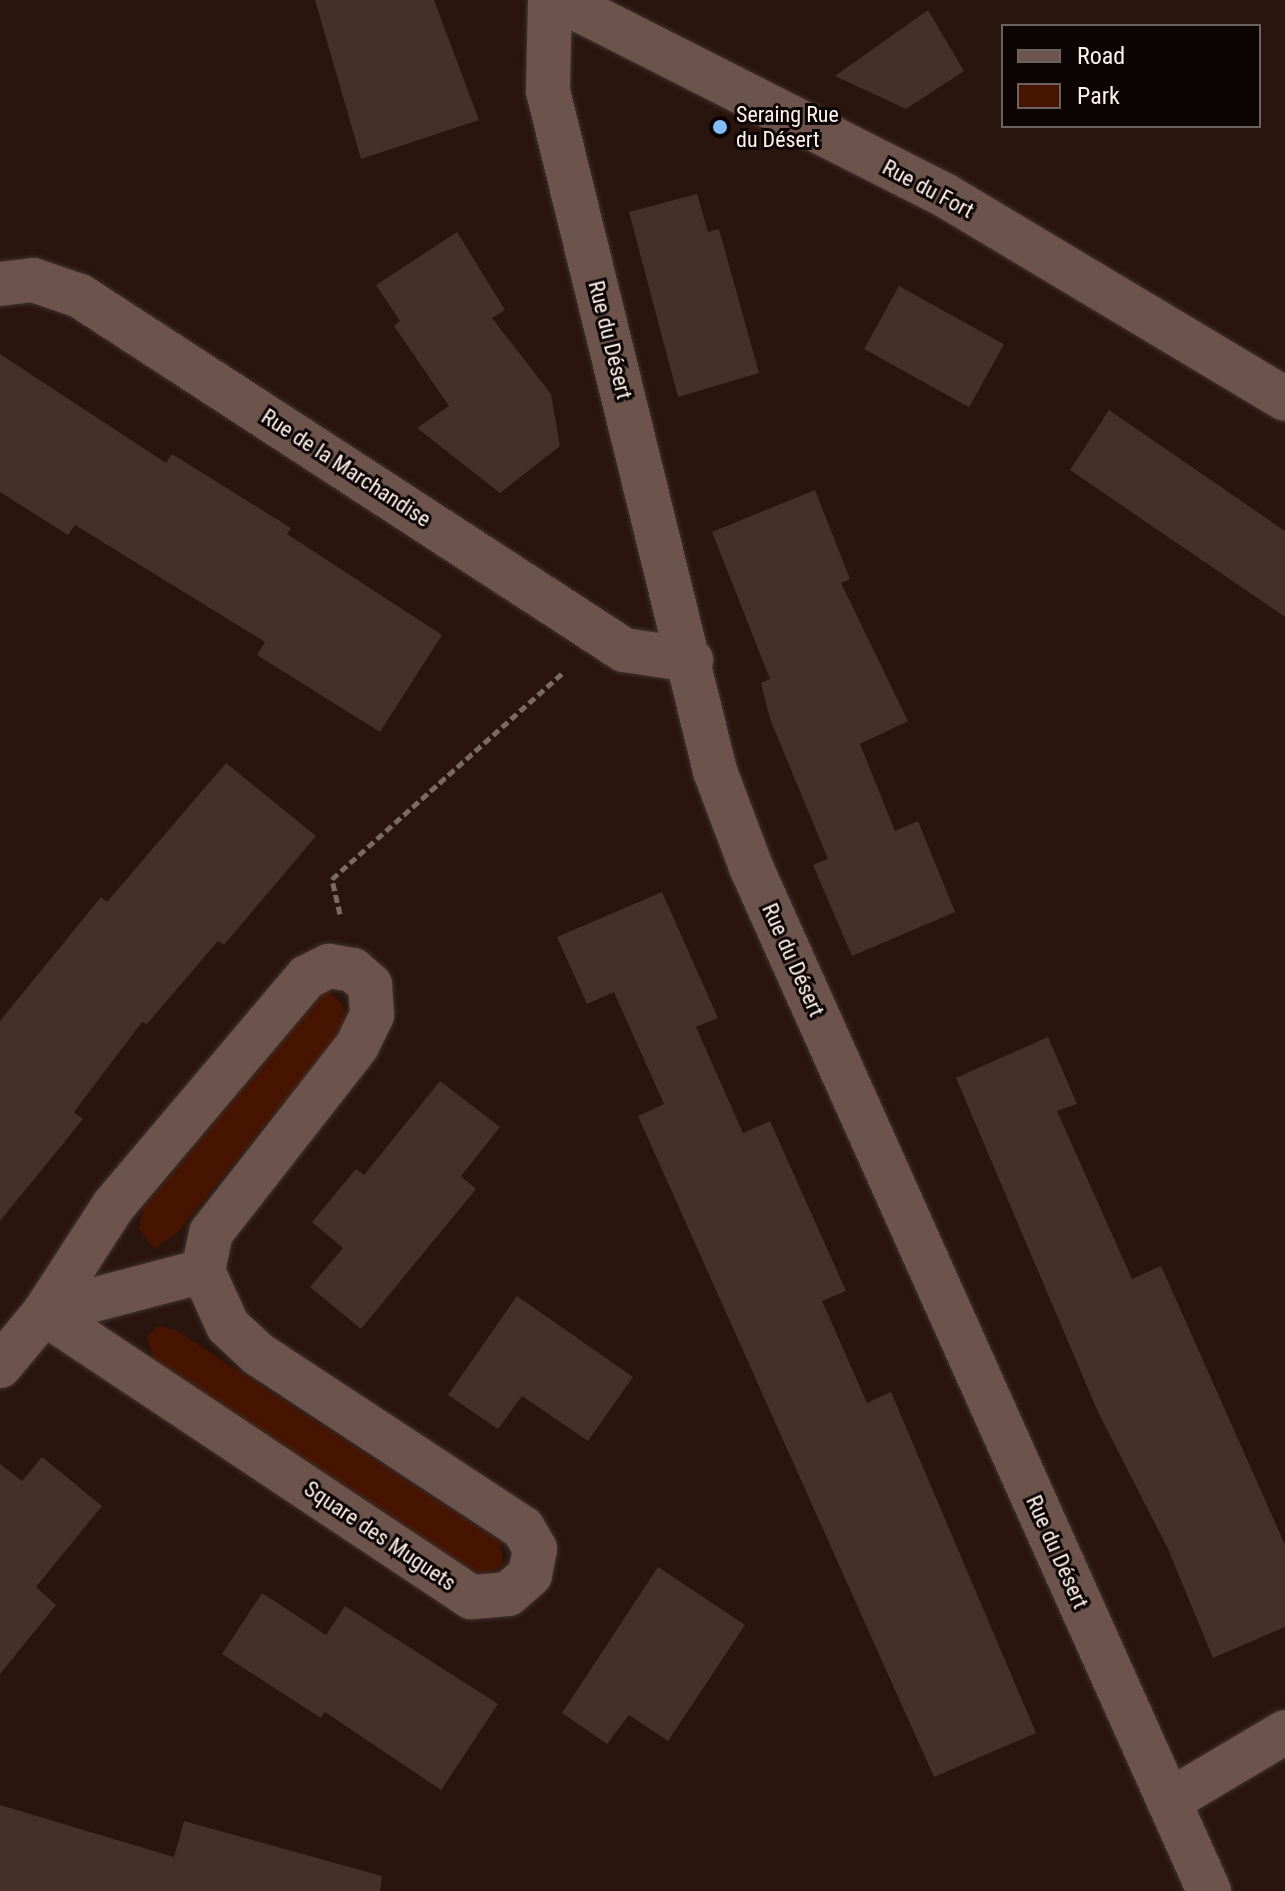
<!DOCTYPE html>
<html>
<head>
<meta charset="utf-8">
<style>
  body { margin:0 }
  #map { position:relative; width:1285px; height:1891px; overflow:hidden; background:#29150e; font-family:"Roboto Condensed",sans-serif }
  div>[style] { position:absolute }
  .green>* { inset:0; background:#461400 }
  .building>* { inset:0; background:#452f27; transform-origin:0 0 }
  .path>* { height:5px; margin-top:-2.5px; transform-origin:0; background:repeating-linear-gradient(90deg,#7b6a64 0 8px,transparent 0 12px) }
  .roads { filter:drop-shadow(0 0 2px #40322f) drop-shadow(0 0 2px #40322f) }
  .minor>* { height:44px; margin:-22px; padding:0 22px; transform-origin:22px; border-radius:22px; background:#6c534b }
  .dots>* { width:22px; height:22px; translate:-50% -50%; box-sizing:border-box; border:4px solid #0c0403; border-radius:50% }
  span { translate:-50% -50%; white-space:nowrap; text-align:center; line-height:1.15; -webkit-text-stroke:6px #0c0403; paint-order:stroke }
  .poi-label { font-size:22px; color:#fdf1ed }
  .left { translate:0 -50%; text-align:left }
  .street-label { font-size:22px; color:#fdf1ed }
  .legend { position:absolute; left:1001px; top:24px; width:260px; height:104px; box-sizing:border-box; background:#0c0403; border:2px solid #6c6361; margin:0; padding:10px 14px; list-style:none; font-size:24px; color:#fdf1ed }
  .legend li { display:flex; align-items:center; gap:16px; height:40px }
  .legend b { width:40px; border:2px solid #6c6361 }
</style>
</head>
<body>
<div id="map">
  <div class="green">
    <div style="clip-path:polygon(327px 989px,343px 1006px,347px 1024px,177px 1233px,154px 1249px,139px 1228px,143px 1208px)"></div>
    <div style="clip-path:polygon(158px 1326px,177px 1331px,500px 1542px,503px 1566px,482px 1574px,457px 1563px,153px 1358px,147px 1337px)"></div>
  </div>
  <div class="building">
    <div style="clip-path:polygon(315px 0,434px 0,479px 120px,361px 159px)"></div>
    <div style="clip-path:polygon(928px 10px,964px 71px,906px 109px,835px 76px)"></div>
    <div style="clip-path:polygon(697px 194px,708px 232px,719px 229px,759px 373px,678px 397px,629px 212px)"></div>
    <div style="clip-path:polygon(457px 232px,505px 310px,492px 318px,551px 394px,560px 446px,500px 493px,417px 428px,449px 406px,394px 326px,400px 321px,376px 285px)"></div>
    <div style="left:899px;top:286px;width:120px;height:72px;rotate:29deg"></div>
    <div style="clip-path:polygon(0 354px,166px 463px,172px 454px,291px 528px,287px 534px,442px 635px,380px 732px,257px 655px,265px 642px,75px 525px,68px 535px,0 492px)"></div>
    <div style="clip-path:polygon(1109px 410px,1285px 531px,1285px 617px,1070px 470px)"></div>
    <div style="clip-path:polygon(815px 490px,850px 579px,841px 583px,908px 721px,860px 744px,895px 831px,918px 821px,955px 912px,852px 956px,813px 865px,828px 859px,770px 719px,761px 683px,770px 679px,712px 532px)"></div>
    <div style="clip-path:polygon(226px 763px,316px 836px,224px 945px,218px 941px,147px 1024px,142px 1022px,74px 1112px,83px 1119px,0 1221px,0 1021px,101px 897px,107px 902px)"></div>
    <div style="clip-path:polygon(662px 892px,718px 1018px,696px 1027px,743px 1133px,770px 1121px,846px 1291px,822px 1301px,867px 1403px,891px 1392px,1036px 1733px,934px 1777px,638px 1116px,664px 1104px,614px 992px,587px 1004px,557px 937px)"></div>
    <div style="clip-path:polygon(1048px 1037px,1077px 1104px,1057px 1111px,1132px 1279px,1161px 1266px,1285px 1545px,1285px 1627px,1213px 1658px,1168px 1549px,1098px 1412px,956px 1078px)"></div>
    <div style="clip-path:polygon(440px 1081px,500px 1127px,461px 1176px,476px 1189px,361px 1329px,310px 1287px,343px 1248px,312px 1222px,356px 1169px,364px 1175px)"></div>
    <div style="clip-path:polygon(517px 1296px,633px 1377px,588px 1441px,522px 1396px,498px 1429px,448px 1395px)"></div>
    <div style="clip-path:polygon(42px 1457px,102px 1506px,36px 1587px,56px 1605px,0 1674px,0 1464px,22px 1481px)"></div>
    <div style="clip-path:polygon(658px 1567px,745px 1625px,668px 1741px,629px 1715px,607px 1744px,562px 1713px)"></div>
    <div style="clip-path:polygon(262px 1593px,326px 1635px,345px 1606px,498px 1704px,441px 1790px,325px 1712px,321px 1718px,222px 1654px)"></div>
    <div style="clip-path:polygon(0 1805px,174px 1857px,184px 1821px,382px 1876px,380px 1891px,0 1891px)"></div>
  </div>
  <div class="path">
    <div style="left:340px;top:914px;width:36px;rotate:-103deg"></div>
    <div style="left:332px;top:879px;width:309px;rotate:-41.8deg"></div>
  </div>
  <div class="roads">
    <div class="minor">
      <div style="left:550px;top:0;width:91px;rotate:91.3deg"></div>
      <div style="left:548px;top:91px;width:700px;rotate:76.2deg"></div>
      <div style="left:715px;top:771px;width:103px;rotate:69.4deg"></div>
      <div style="left:751px;top:867px;width:1122px;rotate:65.9deg"></div>
      <div style="left:560px;top:0;width:433px;rotate:26.9deg"></div>
      <div style="left:946px;top:196px;width:395px;rotate:30.9deg"></div>
      <div style="left:0;top:284px;width:33px;rotate:-7deg"></div>
      <div style="left:33px;top:280px;width:50px;rotate:18.8deg"></div>
      <div style="left:80px;top:296px;width:649px;rotate:33.05deg"></div>
      <div style="left:624px;top:650px;width:68px;rotate:8.5deg"></div>
      <div style="left:329px;top:966px;width:24px;rotate:9deg"></div>
      <div style="left:353px;top:970px;width:23px;rotate:41deg"></div>
      <div style="left:370px;top:985px;width:30px;rotate:86deg"></div>
      <div style="left:372px;top:1015px;width:34px;rotate:116deg"></div>
      <div style="left:357px;top:1046px;width:237px;rotate:128deg"></div>
      <div style="left:211px;top:1233px;width:39px;rotate:102deg"></div>
      <div style="left:203px;top:1271px;width:60px;rotate:65.6deg"></div>
      <div style="left:228px;top:1326px;width:41px;rotate:43deg"></div>
      <div style="left:258px;top:1354px;width:317px;rotate:33.3deg"></div>
      <div style="left:523px;top:1528px;width:24px;rotate:60deg"></div>
      <div style="left:535px;top:1549px;width:26px;rotate:101deg"></div>
      <div style="left:530px;top:1575px;width:29px;rotate:139deg"></div>
      <div style="left:508px;top:1594px;width:37px;rotate:175deg"></div>
      <div style="left:471px;top:1597px;width:513px;rotate:-146.37deg"></div>
      <div style="left:44px;top:1313px;width:129px;rotate:-57.1deg"></div>
      <div style="left:114px;top:1205px;width:299px;rotate:-49.8deg"></div>
      <div style="left:307px;top:977px;width:25px;rotate:-27deg"></div>
      <div style="left:0;top:1366px;width:69px;rotate:-50.3deg"></div>
      <div style="left:44px;top:1313px;width:164px;rotate:-14.8deg"></div>
      <div style="left:1169px;top:1801px;width:135px;rotate:-30.7deg"></div>
    </div>
  </div>
  <div class="dots">
    <div style="left:720px;top:127px;background:#82bcfa"></div>
  </div>
  <div class="poi-label">
    <span class="left" style="left:736px;top:127px">Seraing Rue<br>du Désert</span>
  </div>
  <div class="street-label">
    <span style="left:928px;top:189px;rotate:28deg">Rue du Fort</span>
    <span style="left:610px;top:340px;rotate:76deg">Rue du Désert</span>
    <span style="left:346px;top:468px;rotate:33deg">Rue de la Marchandise</span>
    <span style="left:793px;top:960px;rotate:66deg">Rue du Désert</span>
    <span style="left:380px;top:1536px;rotate:34deg">Square des Muguets</span>
    <span style="left:1057px;top:1552px;rotate:66deg">Rue du Désert</span>
  </div>
  <ul class="legend">
  <li><b style="height:10px;background:#6c534b"></b>Road</li>
  <li><b style="height:22px;background:#461400"></b>Park</li>
  </ul>
</div>
</body>
</html>
